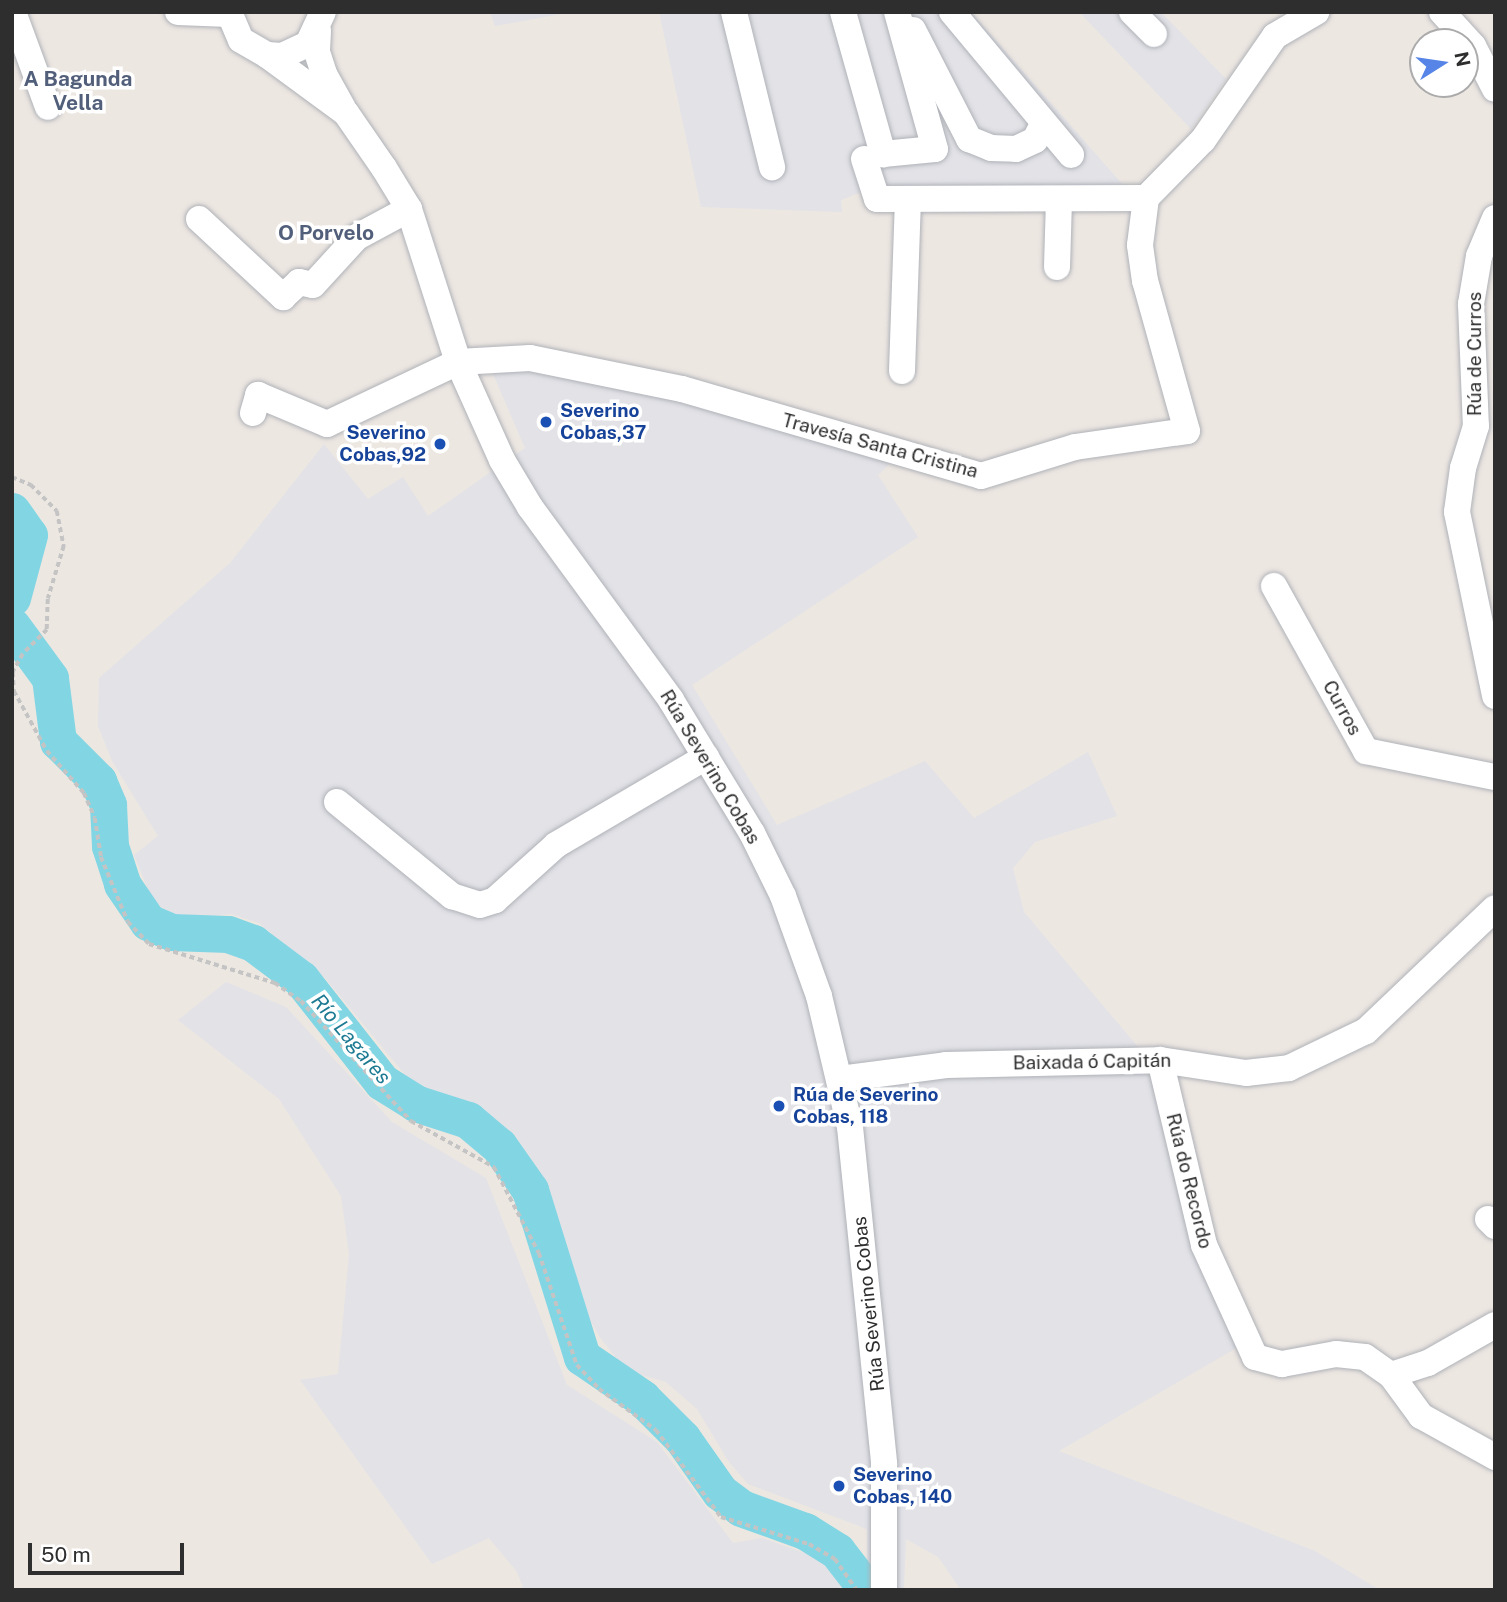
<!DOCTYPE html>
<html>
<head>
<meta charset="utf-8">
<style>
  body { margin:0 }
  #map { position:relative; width:1507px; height:1602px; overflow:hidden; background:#ede7e2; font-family:"Public Sans",sans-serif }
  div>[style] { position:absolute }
  .industrial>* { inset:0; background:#e2e2e7 }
  .river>* { height:37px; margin:-18.5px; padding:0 18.5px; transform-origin:18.5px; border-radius:18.5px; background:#82d6e3 }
  .path>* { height:3.5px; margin-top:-1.75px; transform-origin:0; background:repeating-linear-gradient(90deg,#c4c4c4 0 5px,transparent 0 8.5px) }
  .roads { filter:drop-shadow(0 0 2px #afb2b8) drop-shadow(0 0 2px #afb2b8) }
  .minor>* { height:26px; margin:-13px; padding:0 13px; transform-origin:13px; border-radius:13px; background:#fff }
  .dots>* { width:19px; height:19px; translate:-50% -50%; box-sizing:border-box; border:4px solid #fff; border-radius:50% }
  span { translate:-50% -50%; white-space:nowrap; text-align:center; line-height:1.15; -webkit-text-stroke:7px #fff; paint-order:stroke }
  .street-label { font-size:19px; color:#2e2e2e }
  .transit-label { font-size:19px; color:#164399; font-weight:700 }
  .left { translate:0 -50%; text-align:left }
  .right { translate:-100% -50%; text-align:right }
  .neighbourhood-label { font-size:21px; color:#525f7a; font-weight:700 }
  .water-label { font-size:21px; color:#1d7a93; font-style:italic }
  .frame { position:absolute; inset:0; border:14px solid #2e2e2e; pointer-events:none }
  .north { position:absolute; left:1409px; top:28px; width:70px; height:70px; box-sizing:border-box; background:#fff; border:2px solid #ababab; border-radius:50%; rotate:78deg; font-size:19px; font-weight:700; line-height:28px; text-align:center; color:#2e2e2e }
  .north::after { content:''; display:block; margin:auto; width:24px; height:32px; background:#5685e7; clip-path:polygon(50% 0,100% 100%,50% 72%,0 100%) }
  .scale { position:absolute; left:28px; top:1543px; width:156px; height:32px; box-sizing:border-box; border:4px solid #2e2e2e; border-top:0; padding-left:9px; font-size:21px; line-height:24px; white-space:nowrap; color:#2e2e2e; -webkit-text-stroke:5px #fff; paint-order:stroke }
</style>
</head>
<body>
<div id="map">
  <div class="industrial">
    <div style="clip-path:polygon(490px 12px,572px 12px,495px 26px)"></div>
    <div style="clip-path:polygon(659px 12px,971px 12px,1123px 185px,871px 188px,841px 200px,842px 212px,701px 207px)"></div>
    <div style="clip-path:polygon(1079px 12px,1161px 12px,1226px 79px,1191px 129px)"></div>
    <div style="clip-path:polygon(536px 365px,659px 388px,896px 458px,878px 475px,918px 537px,692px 685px,777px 825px,925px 761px,974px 818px,1088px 752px,1117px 816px,1035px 842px,1013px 868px,1024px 912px,1160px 1073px,1240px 1346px,1059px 1451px,1315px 1551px,1380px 1590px,961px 1590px,938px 1557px,906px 1539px,904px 1590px,867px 1590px,867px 1529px,748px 1484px,729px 1462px,697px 1409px,666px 1382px,627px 1371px,601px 1339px,574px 1292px,556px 1219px,527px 1155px,490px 1116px,412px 1083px,325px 978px,259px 923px,231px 914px,175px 919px,152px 899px,134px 855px,158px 836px,112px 761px,98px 726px,99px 678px,230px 563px,324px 444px,368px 499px,403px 477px,428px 516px,525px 448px,490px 367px)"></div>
    <div style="clip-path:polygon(226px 982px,286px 1007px,392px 1122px,486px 1178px,567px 1385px,657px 1442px,733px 1543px,762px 1538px,833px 1563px,850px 1590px,524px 1590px,517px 1572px,489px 1538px,432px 1564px,300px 1380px,338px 1374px,349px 1254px,341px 1196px,279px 1099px,178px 1020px)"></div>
  </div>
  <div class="river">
    <div style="left:12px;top:511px;width:29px;rotate:55deg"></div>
    <div style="left:29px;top:535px;width:65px;rotate:105.1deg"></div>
    <div style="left:12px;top:626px;width:64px;rotate:53.8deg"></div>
    <div style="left:50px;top:678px;width:64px;rotate:82.8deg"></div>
    <div style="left:58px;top:741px;width:57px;rotate:45deg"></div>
    <div style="left:98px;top:781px;width:26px;rotate:67deg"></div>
    <div style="left:108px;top:805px;width:41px;rotate:87.2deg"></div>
    <div style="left:110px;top:846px;width:40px;rotate:72deg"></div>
    <div style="left:122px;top:884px;width:46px;rotate:55.6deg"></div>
    <div style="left:148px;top:922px;width:25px;rotate:23deg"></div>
    <div style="left:171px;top:932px;width:57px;rotate:2deg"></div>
    <div style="left:228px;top:934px;width:27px;rotate:20deg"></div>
    <div style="left:253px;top:943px;width:60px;rotate:36.9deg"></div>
    <div style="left:301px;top:979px;width:131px;rotate:51.8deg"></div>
    <div style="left:382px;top:1082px;width:39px;rotate:32deg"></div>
    <div style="left:415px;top:1103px;width:56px;rotate:17.8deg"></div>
    <div style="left:468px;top:1120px;width:40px;rotate:40deg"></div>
    <div style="left:499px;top:1146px;width:54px;rotate:54.8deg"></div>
    <div style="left:530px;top:1190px;width:175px;rotate:72.7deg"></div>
    <div style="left:582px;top:1357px;width:73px;rotate:34.3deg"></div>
    <div style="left:642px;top:1398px;width:57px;rotate:45deg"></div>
    <div style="left:682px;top:1438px;width:66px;rotate:54.9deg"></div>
    <div style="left:720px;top:1492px;width:26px;rotate:37deg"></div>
    <div style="left:741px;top:1508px;width:68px;rotate:19.8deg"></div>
    <div style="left:805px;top:1531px;width:38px;rotate:32deg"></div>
    <div style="left:837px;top:1551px;width:49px;rotate:52.4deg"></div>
  </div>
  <div class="path">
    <div style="left:12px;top:477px;width:21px;rotate:23deg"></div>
    <div style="left:31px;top:485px;width:37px;rotate:45deg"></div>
    <div style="left:57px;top:511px;width:36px;rotate:79deg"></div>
    <div style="left:64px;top:546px;width:55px;rotate:106.8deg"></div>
    <div style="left:48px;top:599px;width:31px;rotate:92deg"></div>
    <div style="left:47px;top:630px;width:34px;rotate:135deg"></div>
    <div style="left:23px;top:654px;width:21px;rotate:119deg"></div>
    <div style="left:13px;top:672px;width:19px;rotate:87deg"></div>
    <div style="left:14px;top:691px;width:68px;rotate:61.2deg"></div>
    <div style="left:47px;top:751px;width:56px;rotate:48.6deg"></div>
    <div style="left:84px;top:793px;width:27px;rotate:66deg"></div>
    <div style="left:95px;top:818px;width:39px;rotate:81deg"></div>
    <div style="left:101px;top:857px;width:70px;rotate:67.4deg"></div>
    <div style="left:128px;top:922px;width:30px;rotate:46deg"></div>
    <div style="left:149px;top:944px;width:132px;rotate:17.2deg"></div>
    <div style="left:275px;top:983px;width:32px;rotate:35deg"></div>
    <div style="left:301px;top:1001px;width:163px;rotate:47.5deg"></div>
    <div style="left:411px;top:1121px;width:95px;rotate:29deg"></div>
    <div style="left:494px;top:1167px;width:97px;rotate:62.4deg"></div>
    <div style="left:539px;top:1253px;width:118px;rotate:71.3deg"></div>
    <div style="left:577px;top:1365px;width:33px;rotate:47deg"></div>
    <div style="left:599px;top:1389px;width:70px;rotate:35.7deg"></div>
    <div style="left:656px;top:1430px;width:109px;rotate:53.2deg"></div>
    <div style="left:721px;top:1517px;width:92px;rotate:17.1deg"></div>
    <div style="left:809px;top:1544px;width:30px;rotate:30deg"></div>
    <div style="left:835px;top:1559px;width:38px;rotate:55deg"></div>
  </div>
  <div class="roads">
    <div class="minor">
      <div style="left:13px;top:12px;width:101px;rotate:69.8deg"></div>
      <div style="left:178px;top:12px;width:51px;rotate:2.2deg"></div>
      <div style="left:229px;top:12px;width:30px;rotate:67deg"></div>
      <div style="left:241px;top:40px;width:30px;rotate:30deg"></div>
      <div style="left:267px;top:55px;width:15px;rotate:4deg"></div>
      <div style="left:282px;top:56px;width:29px;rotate:-25deg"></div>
      <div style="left:308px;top:44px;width:35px;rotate:-65deg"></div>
      <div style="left:734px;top:12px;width:160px;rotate:76.2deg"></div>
      <div style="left:843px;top:12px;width:148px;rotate:74.3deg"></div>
      <div style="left:883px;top:154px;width:52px;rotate:-5.5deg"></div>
      <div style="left:935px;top:149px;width:142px;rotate:-105.5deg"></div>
      <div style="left:952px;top:12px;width:186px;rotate:50.2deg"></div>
      <div style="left:1132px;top:12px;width:31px;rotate:45deg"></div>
      <div style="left:1442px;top:12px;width:46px;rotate:47.6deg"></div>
      <div style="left:1473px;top:46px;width:48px;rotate:62.9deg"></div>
      <div style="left:913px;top:30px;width:123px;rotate:62.8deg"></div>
      <div style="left:969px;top:139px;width:24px;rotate:22deg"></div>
      <div style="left:991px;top:148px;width:25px;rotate:2deg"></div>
      <div style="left:1016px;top:149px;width:21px;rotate:-25deg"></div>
      <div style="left:1035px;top:140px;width:16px;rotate:-63deg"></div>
      <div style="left:318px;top:31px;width:21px;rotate:93deg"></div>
      <div style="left:317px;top:52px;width:23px;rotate:72deg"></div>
      <div style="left:324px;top:74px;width:39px;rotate:61deg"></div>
      <div style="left:267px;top:55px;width:98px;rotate:36.3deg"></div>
      <div style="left:346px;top:113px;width:67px;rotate:55.4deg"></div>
      <div style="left:384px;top:168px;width:48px;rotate:58.6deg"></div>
      <div style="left:409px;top:209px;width:161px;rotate:72.2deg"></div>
      <div style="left:458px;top:362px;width:107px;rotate:65.8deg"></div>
      <div style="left:502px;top:460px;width:55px;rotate:59.2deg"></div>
      <div style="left:530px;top:507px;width:239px;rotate:53.8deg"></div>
      <div style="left:671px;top:700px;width:156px;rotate:58.7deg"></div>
      <div style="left:752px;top:833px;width:70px;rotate:63.8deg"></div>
      <div style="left:783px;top:896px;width:106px;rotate:70.2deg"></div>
      <div style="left:819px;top:996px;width:135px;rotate:76.7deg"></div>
      <div style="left:850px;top:1127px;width:339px;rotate:84.2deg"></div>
      <div style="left:884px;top:1464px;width:126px;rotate:90deg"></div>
      <div style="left:864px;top:159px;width:42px;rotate:72deg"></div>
      <div style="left:877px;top:199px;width:269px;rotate:-0.2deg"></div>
      <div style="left:1495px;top:218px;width:41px;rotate:112.8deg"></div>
      <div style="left:1479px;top:256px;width:49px;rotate:99.5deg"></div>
      <div style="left:1471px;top:304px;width:122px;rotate:87.7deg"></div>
      <div style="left:1476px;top:426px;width:44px;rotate:107.2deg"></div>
      <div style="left:1463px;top:468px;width:44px;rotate:97.8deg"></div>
      <div style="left:1457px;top:512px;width:188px;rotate:78.3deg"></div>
      <div style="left:199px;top:219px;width:115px;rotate:42.9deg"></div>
      <div style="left:283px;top:297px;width:22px;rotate:-43deg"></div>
      <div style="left:299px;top:282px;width:14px;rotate:12deg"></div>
      <div style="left:313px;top:285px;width:65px;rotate:-47.5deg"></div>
      <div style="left:357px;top:237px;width:59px;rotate:-28.3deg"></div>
      <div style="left:1057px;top:267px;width:68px;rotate:-88.3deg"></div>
      <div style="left:902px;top:371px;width:172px;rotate:-88deg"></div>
      <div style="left:253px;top:413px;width:19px;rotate:-74deg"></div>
      <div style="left:258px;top:395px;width:75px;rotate:22.8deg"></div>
      <div style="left:327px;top:424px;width:145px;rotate:-25.3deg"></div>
      <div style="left:458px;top:362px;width:72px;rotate:-3.2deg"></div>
      <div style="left:530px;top:358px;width:155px;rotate:11.5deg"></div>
      <div style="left:682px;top:389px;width:311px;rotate:16.2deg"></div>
      <div style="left:981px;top:476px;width:98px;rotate:-17.1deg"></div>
      <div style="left:1075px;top:447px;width:113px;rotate:-8.1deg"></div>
      <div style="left:1187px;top:431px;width:156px;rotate:-105.6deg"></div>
      <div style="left:1145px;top:281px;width:36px;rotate:-98deg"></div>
      <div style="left:1140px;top:245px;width:47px;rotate:-82.7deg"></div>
      <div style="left:1146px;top:198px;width:81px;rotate:-45.5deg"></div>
      <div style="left:1203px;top:140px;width:126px;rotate:-55.3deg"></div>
      <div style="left:1275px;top:36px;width:48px;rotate:-30.3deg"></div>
      <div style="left:1274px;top:586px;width:189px;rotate:60.9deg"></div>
      <div style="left:1366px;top:751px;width:132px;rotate:11.4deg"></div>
      <div style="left:337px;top:802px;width:149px;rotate:39.3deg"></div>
      <div style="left:452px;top:896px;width:29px;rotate:18deg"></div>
      <div style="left:480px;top:905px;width:16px;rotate:-18deg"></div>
      <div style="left:495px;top:900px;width:82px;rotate:-42deg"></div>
      <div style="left:556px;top:845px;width:174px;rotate:-30.4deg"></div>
      <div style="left:1160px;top:1060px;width:190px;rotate:76.6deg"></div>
      <div style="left:1204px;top:1245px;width:123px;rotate:65.5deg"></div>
      <div style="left:1255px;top:1357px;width:28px;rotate:15deg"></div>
      <div style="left:1282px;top:1364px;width:55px;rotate:-10.5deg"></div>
      <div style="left:1336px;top:1354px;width:29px;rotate:6deg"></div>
      <div style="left:1365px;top:1357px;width:32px;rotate:35deg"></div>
      <div style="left:1391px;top:1375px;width:51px;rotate:53.8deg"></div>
      <div style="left:1421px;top:1416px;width:85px;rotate:29deg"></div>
      <div style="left:840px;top:1079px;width:107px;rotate:-7.5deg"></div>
      <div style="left:946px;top:1065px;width:214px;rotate:-1.3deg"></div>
      <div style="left:1160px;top:1060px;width:87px;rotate:8.6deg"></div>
      <div style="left:1246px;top:1073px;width:43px;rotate:-6.6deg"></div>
      <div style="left:1289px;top:1068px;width:85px;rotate:-25.7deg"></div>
      <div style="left:1366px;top:1031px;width:178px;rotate:-43.6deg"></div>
      <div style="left:1488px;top:1219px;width:10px;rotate:45deg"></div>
      <div style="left:1391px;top:1375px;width:39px;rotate:-18deg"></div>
      <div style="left:1428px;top:1363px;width:77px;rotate:-29.6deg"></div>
    </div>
  </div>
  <div class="dots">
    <div style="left:546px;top:422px;background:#1a4fb4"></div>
    <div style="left:440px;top:444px;background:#1a4fb4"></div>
    <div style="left:779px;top:1106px;background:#1a4fb4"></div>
    <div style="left:839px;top:1486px;background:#1a4fb4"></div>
  </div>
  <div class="street-label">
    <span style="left:1475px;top:354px;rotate:-90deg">Rúa de Curros</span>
    <span style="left:880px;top:446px;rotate:15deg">Travesía Santa Cristina</span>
    <span style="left:1342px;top:708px;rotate:61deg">Curros</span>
    <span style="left:710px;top:767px;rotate:59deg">Rúa Severino Cobas</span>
    <span style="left:1092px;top:1062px;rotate:-1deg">Baixada ó Capitán</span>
    <span style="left:1189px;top:1181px;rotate:76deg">Rúa do Recordo</span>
    <span style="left:869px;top:1304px;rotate:-96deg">Rúa Severino Cobas</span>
  </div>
  <div class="transit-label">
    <span class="left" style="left:560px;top:422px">Severino<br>Cobas,37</span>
    <span class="right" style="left:426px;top:444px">Severino<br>Cobas,92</span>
    <span class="left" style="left:793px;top:1106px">Rúa de Severino<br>Cobas, 118</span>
    <span class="left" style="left:853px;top:1486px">Severino<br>Cobas, 140</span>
  </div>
  <div class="neighbourhood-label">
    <span style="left:78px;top:91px">A Bagunda<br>Vella</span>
    <span style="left:326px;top:233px">O Porvelo</span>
  </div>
  <div class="water-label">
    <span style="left:351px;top:1039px;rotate:50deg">Río Lagares</span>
  </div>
  <div class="frame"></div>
  <div class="north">N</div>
  <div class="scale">50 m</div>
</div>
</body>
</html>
